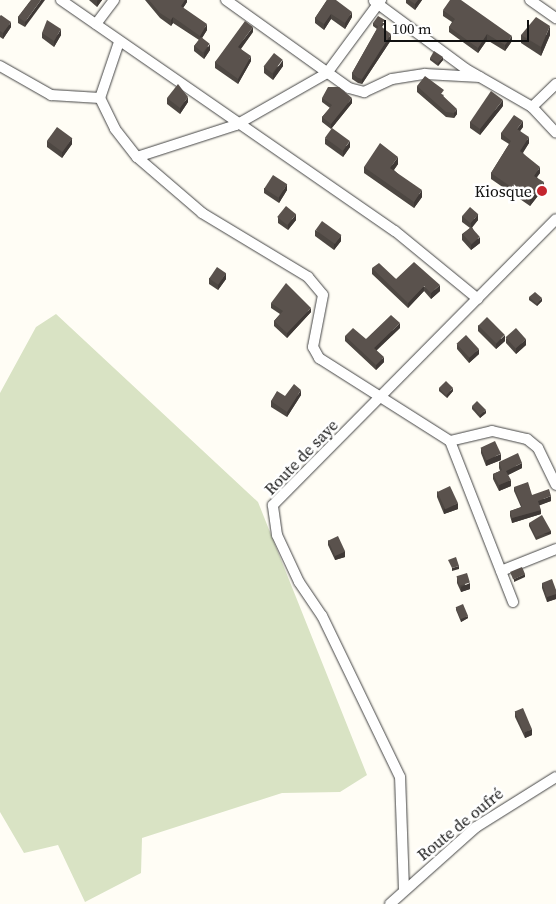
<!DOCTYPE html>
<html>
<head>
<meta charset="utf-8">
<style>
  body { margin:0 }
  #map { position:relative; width:556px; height:904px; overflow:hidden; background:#fffdf5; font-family:"Source Serif 4",serif }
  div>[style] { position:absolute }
  .cemetery>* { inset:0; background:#d9e3c4 }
  .roads { filter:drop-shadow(0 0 1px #444) drop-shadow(0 0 1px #444) }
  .minor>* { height:10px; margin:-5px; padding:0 5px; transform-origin:5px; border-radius:5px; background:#fff }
  .wall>* { inset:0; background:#4d4742 }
  .shaded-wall>* { inset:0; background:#3f3936; transform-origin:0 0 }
  .building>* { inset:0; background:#5a524d; transform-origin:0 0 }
  .dots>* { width:14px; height:14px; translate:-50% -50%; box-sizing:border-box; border:2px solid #fff; border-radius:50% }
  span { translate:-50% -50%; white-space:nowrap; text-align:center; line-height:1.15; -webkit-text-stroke:5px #fff; paint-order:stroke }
  .poi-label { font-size:16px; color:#111 }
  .right { translate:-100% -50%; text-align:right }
  .street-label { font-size:16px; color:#111 }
  .scale { position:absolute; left:384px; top:20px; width:145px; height:22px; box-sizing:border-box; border:2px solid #111; border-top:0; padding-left:6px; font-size:15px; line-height:18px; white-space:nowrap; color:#111; -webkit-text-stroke:4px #fff; paint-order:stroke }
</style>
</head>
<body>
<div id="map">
  <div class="cemetery">
    <div style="clip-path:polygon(56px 314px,258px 502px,367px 775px,340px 792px,282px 793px,142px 838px,141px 873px,85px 902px,58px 845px,24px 853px,0 812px,0 393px,36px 327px)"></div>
  </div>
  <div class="roads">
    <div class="minor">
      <div style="left:61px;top:0;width:406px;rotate:34.7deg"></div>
      <div style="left:395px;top:231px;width:107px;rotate:39.3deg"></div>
      <div style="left:226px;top:0;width:151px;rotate:35.6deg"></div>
      <div style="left:349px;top:88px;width:16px;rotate:15deg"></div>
      <div style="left:364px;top:92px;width:31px;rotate:-25deg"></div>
      <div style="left:392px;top:79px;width:33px;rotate:-9deg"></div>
      <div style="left:425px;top:74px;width:55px;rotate:3.1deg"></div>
      <div style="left:530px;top:0;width:32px;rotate:35deg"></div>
      <div style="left:374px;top:1px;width:114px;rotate:36.5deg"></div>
      <div style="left:466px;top:69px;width:76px;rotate:29.9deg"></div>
      <div style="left:532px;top:107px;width:35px;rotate:47deg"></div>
      <div style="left:96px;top:24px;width:30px;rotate:-53deg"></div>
      <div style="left:119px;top:42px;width:59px;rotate:108.7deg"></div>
      <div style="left:100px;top:98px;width:34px;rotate:64deg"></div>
      <div style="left:115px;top:129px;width:36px;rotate:52deg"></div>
      <div style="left:137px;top:157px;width:86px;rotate:40.7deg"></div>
      <div style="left:202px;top:213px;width:124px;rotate:31.1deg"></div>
      <div style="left:308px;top:277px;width:23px;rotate:50deg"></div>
      <div style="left:323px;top:295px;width:53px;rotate:100.9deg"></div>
      <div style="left:313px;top:347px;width:13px;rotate:61deg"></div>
      <div style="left:319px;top:358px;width:155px;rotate:32.4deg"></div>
      <div style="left:450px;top:441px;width:173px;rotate:68.6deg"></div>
      <div style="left:0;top:66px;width:59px;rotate:29.6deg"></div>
      <div style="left:51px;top:95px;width:49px;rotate:3.5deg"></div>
      <div style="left:532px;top:107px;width:33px;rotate:-44deg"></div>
      <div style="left:137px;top:157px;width:104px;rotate:-17.9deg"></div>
      <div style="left:236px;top:125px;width:105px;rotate:-29.7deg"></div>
      <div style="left:327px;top:73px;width:91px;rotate:-53.5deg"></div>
      <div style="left:450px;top:441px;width:43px;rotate:-13.4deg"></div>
      <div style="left:492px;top:431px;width:36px;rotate:13deg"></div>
      <div style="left:527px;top:439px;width:14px;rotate:39deg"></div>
      <div style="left:538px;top:448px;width:41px;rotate:64.1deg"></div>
      <div style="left:501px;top:571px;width:59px;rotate:-21.8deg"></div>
      <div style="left:404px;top:890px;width:113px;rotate:-92deg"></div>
      <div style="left:400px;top:777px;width:179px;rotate:-115.8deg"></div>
      <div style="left:322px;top:616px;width:41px;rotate:-124.1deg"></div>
      <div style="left:299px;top:582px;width:52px;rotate:-115.1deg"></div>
      <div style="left:277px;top:535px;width:30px;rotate:-98deg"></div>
      <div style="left:273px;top:505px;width:402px;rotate:-45.3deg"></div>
      <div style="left:390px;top:904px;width:115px;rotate:-41.8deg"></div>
      <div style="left:476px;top:827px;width:94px;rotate:-32deg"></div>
    </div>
  </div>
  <div class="wall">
    <div style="clip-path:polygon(31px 0,25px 27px,18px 23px,18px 17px)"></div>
    <div style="clip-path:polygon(89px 0,102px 0,97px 7px)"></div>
    <div style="clip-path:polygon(145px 0,187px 0,187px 2px,183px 8px,207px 30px,202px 38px,210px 50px,204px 59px,194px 51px,194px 46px,199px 40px,173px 23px,171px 26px,160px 18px)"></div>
    <div style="clip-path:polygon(327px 0,352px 17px,345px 29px,331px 19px,324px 30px,315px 23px,315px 18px)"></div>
    <div style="clip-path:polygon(406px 0,422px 0,415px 10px,406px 3px)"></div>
    <div style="clip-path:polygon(443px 10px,512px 41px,505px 51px,487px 40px,478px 53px,449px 32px,449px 27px,452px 22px,443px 16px)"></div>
    <div style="clip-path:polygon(0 16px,11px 27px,3px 39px,0 37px)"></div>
    <div style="clip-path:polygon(373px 23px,385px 23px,382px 27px,391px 40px,362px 84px,358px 83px,352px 79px,352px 73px,377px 29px,373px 26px)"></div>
    <div style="clip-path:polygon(253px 32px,241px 49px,251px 61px,238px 84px,215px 68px,215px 62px)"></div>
    <div style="clip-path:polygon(42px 33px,61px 35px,54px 47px,42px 38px)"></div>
    <div style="clip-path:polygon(521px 35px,550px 35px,541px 56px,521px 43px)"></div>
    <div style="clip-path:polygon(430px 58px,443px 60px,438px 66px,430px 60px)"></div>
    <div style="clip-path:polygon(283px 66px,273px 80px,264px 73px,264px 67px)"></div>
    <div style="clip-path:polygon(417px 86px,444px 95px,443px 96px,457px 114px,454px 118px,446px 117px,417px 92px)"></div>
    <div style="clip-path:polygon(167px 98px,188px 102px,180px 114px,167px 104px)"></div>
    <div style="clip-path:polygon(322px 98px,352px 103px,331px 129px,322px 122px,322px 117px,330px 108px,322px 102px)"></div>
    <div style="clip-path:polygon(503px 106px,480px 135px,470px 128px,470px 122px)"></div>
    <div style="clip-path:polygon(523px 127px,520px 131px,529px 143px,523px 153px,540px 173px,537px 177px,544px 188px,530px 206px,491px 179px,491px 173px,509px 144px,501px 139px,501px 133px)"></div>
    <div style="clip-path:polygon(325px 138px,350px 147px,343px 157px,325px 144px)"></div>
    <div style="clip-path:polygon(47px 141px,72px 144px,62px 158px,47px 147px)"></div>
    <div style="clip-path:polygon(398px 164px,394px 170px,422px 197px,414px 208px,364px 173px,364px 167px)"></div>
    <div style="clip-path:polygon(264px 188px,287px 190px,279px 203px,264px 193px)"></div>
    <div style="clip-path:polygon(462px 216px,478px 220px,472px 227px,480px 243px,471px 250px,462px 240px,462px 234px,470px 228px,462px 222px)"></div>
    <div style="clip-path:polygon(278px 217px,296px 220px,288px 230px,278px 223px)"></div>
    <div style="clip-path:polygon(315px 230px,341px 241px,334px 250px,315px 236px)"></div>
    <div style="clip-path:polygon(372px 268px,396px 279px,440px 291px,431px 299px,424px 291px,408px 308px,372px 274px)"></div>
    <div style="clip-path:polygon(209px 278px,226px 279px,218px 290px,209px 284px)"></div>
    <div style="clip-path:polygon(529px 297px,542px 301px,537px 306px,529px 300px)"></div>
    <div style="clip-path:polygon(271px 303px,311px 312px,287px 338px,274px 326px,274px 321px,280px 314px,271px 308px)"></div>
    <div style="clip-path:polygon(478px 325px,505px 341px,496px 349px,478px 331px)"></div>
    <div style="clip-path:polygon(400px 328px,376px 350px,384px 362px,376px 370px,345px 341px,345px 336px,366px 339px)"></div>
    <div style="clip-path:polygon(506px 338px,526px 345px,516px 354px,506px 343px)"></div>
    <div style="clip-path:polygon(457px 344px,479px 354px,469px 363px,457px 349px)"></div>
    <div style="clip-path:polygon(439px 388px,453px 391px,447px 398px,439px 391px)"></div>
    <div style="clip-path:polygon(301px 395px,287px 417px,271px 407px,271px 401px,285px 396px)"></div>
    <div style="clip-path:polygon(472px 406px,486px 413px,480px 418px,472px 409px)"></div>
    <div style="clip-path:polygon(481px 448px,501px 460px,486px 466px,481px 453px)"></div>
    <div style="clip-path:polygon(499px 462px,522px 468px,508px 475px,511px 486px,499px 491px,493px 479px,493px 474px,500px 471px,499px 468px)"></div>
    <div style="clip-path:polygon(514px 487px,532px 495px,551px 501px,539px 505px,541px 514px,512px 523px,510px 516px,510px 511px,521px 507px,514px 491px)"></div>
    <div style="clip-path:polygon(437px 491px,458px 509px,444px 514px,437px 497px)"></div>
    <div style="clip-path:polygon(529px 523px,551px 534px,536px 540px,529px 526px)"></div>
    <div style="clip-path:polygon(328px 540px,345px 557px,335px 560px,328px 545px)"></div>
    <div style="clip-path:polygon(457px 577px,470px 589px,461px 592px,457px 583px)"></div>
    <div style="clip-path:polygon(542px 583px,556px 590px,556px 599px,547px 602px,542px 588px)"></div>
    <div style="clip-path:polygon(456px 607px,468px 618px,461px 622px,456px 610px)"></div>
    <div style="clip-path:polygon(515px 711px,532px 735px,525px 738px,515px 717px)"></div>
  </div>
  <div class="shaded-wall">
    <div style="clip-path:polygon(41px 0,45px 0,25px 27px,25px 22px)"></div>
    <div style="clip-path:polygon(98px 0,102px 0,97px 7px,97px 1px)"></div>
    <div style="clip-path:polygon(185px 0,187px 0,187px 2px,181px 11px,181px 6px)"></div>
    <div style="clip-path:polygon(418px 0,422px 0,415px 10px,415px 4px)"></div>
    <div style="clip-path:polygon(352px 12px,352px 17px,345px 29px,345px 23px)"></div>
    <div style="clip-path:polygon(331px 14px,331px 19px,324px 30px,324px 24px)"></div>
    <div style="clip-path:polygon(173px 17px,173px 23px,171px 26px,171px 20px)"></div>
    <div style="clip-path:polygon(11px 22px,11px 27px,3px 39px,3px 33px)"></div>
    <div style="clip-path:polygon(207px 24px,207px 30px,200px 41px,200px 36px)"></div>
    <div style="clip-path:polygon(550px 26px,550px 35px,541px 56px,541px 47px)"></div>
    <div style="clip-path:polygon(253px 27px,253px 32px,238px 52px,238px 47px)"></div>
    <div style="clip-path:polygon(61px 29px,61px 35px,54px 47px,54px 41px)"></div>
    <div style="clip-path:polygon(391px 34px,391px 40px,362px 84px,362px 79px)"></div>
    <div style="clip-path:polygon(487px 34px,487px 40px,478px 53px,478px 48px)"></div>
    <div style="clip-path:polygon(512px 36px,512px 41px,505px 51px,505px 45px)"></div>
    <div style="clip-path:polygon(210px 44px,210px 50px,204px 59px,204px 53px)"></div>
    <div style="clip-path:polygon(251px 56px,251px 61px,238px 84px,238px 79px)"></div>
    <div style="clip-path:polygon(443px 57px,443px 60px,438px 66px,438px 63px)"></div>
    <div style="clip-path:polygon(283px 60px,283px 66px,273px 80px,273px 74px)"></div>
    <div style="clip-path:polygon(188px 97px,188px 102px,180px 114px,180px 108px)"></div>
    <div style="clip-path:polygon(352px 98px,352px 103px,331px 129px,331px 124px)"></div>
    <div style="clip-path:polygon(503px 100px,503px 106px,480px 135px,480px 129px)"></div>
    <div style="clip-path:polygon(457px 109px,457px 114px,454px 118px,454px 113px)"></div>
    <div style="clip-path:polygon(523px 121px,523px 127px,517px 135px,517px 129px)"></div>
    <div style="clip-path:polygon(529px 137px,529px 143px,520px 156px,520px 151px)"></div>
    <div style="clip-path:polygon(72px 138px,72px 144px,62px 158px,62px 152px)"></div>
    <div style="clip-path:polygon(350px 141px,350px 147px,343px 157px,343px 151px)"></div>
    <div style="clip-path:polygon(398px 157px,398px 164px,390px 175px,390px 168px)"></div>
    <div style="clip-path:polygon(540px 167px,540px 173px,534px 181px,534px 176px)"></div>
    <div style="clip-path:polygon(544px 182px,544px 188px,530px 206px,530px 200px)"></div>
    <div style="clip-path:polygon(287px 184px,287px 190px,279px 203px,279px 197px)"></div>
    <div style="clip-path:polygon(422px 190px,422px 197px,414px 208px,414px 202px)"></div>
    <div style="clip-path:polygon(296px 214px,296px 220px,288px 230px,288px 225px)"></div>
    <div style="clip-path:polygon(478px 214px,478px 220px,471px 229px,471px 223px)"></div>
    <div style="clip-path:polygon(341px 235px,341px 241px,334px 250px,334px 244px)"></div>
    <div style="clip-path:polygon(480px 237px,480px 243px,471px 250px,471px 245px)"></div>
    <div style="clip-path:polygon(226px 273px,226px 279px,218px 290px,218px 284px)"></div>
    <div style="clip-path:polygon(440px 285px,440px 291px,431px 299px,431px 293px)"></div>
    <div style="clip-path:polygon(424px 286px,424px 291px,408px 308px,408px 303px)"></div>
    <div style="clip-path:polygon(542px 298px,542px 301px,537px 306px,537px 304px)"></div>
    <div style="clip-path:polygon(311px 308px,311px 312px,287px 338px,287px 333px)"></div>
    <div style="clip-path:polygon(400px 323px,400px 328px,374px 353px,374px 348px)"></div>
    <div style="clip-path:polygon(505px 335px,505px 341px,496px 349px,496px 344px)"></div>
    <div style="clip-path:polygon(526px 339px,526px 345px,516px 354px,516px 348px)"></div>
    <div style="clip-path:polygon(479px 349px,479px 354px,469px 363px,469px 357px)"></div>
    <div style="clip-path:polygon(384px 357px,384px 362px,376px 370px,376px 365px)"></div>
    <div style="clip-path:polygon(453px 388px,453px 391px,447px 398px,447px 395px)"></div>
    <div style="clip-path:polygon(301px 390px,301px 395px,287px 417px,287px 412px)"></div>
    <div style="clip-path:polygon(486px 410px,486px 413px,480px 418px,480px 415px)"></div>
    <div style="clip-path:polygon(501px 454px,501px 460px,486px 466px,486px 460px)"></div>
    <div style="clip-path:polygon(522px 463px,522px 468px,506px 476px,506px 471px)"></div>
    <div style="clip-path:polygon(511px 480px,511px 486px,499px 491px,499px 485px)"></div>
    <div style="clip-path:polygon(551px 496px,551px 501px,538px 506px,538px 501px)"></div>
    <div style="clip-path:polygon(458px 503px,458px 509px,444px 514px,444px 509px)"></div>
    <div style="clip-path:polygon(541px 510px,541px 514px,512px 523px,512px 518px)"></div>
    <div style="left:551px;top:531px;width:3px;height:16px;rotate:90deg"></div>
    <div style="clip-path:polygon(345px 551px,345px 557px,335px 560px,335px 555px)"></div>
    <div style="clip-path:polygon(459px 566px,459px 569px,452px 571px,452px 568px)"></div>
    <div style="clip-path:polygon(525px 574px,525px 577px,514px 582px,514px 579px)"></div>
    <div style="clip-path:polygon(470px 583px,470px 589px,461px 592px,461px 587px)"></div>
    <div style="clip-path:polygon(556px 594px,556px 599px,547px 602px,547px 597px)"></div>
    <div style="clip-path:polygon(468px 616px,468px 618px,461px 622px,461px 619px)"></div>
    <div style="clip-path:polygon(532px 729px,532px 735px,525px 738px,525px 732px)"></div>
  </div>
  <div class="building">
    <div style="clip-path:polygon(31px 0,41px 0,25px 22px,18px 17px)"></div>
    <div style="clip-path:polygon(149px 0,185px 0,181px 6px,207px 24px,200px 36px,173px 17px,171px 20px,160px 13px)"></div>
    <div style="clip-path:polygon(327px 0,336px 0,352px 12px,345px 23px,331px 14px,324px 24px,315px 18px)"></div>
    <div style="clip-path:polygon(409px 0,418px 0,415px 4px)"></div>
    <div style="clip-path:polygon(450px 0,461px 0,512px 36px,505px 45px,487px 34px,478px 48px,449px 27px,455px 19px,443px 10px)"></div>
    <div style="clip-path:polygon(1px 15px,11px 22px,3px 33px,0 31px,0 16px)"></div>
    <div style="clip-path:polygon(378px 16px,385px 20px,380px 26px,379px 25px,379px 27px,373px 23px)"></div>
    <div style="clip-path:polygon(536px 17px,550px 26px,541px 47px,521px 35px)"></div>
    <div style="clip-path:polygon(47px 20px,61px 29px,54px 41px,42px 33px)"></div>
    <div style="clip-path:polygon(245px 21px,253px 27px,238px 47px,251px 56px,238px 79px,215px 62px)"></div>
    <div style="clip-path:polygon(379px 25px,391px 34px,362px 79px,358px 78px,352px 73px)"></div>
    <div style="left:201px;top:37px;width:11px;height:11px;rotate:38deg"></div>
    <div style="clip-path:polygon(434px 51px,443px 57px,438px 63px,430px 58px)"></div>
    <div style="left:274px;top:53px;width:11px;height:17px;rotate:38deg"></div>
    <div style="clip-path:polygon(425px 76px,444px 90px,441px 94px,457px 109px,454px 113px,446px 112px,417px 86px)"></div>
    <div style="clip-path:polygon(178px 84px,188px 97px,180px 108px,167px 98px)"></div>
    <div style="clip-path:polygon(328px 87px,339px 87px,352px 98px,331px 124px,322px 117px,332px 105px,322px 98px)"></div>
    <div style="clip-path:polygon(491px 91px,503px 100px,480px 129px,470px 122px)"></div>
    <div style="clip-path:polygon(514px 115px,523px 121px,517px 129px,529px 137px,520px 151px,540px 167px,534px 176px,544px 182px,530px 200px,491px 173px,511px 141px,501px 133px)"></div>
    <div style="left:57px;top:127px;width:19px;height:17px;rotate:36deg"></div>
    <div style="left:332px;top:128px;width:22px;height:12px;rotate:36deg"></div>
    <div style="clip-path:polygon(380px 143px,398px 157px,390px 168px,422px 190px,414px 202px,364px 167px)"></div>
    <div style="left:273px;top:175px;width:17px;height:16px;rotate:33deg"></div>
    <div style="left:286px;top:206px;width:13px;height:14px;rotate:39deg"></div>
    <div style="left:470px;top:207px;width:11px;height:12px;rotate:41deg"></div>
    <div style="left:322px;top:221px;width:24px;height:11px;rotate:36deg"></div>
    <div style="left:471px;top:227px;width:13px;height:11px;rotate:48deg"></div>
    <div style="clip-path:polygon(414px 262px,440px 285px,431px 293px,424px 286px,408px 303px,372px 268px,379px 263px,396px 279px)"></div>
    <div style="left:217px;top:267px;width:11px;height:14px;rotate:34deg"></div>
    <div style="clip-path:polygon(286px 283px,311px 308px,287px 333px,274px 321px,283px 311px,271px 303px)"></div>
    <div style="clip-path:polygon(535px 292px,542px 298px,537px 304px,529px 297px)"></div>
    <div style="clip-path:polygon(391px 315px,400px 323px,374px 348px,384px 357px,376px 365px,345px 336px,353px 328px,366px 339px)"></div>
    <div style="left:487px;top:317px;width:25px;height:12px;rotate:45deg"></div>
    <div style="left:516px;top:328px;width:15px;height:14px;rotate:48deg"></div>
    <div style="left:466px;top:335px;width:19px;height:13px;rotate:47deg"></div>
    <div style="left:446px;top:381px;width:10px;height:10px;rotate:45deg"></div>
    <div style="clip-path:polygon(294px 384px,301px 390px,287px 412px,271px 401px,277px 391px,285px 396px)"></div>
    <div style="clip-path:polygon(477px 401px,486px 410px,480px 415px,472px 406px)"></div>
    <div style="left:495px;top:441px;width:14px;height:16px;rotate:65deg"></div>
    <div style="clip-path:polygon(518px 453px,522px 463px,506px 471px,511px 480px,499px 485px,493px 474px,502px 470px,499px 462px)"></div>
    <div style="clip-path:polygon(528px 482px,532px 495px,549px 489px,551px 496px,538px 501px,541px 510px,512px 518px,510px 511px,522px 507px,514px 487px)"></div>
    <div style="left:450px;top:486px;width:19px;height:14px;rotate:65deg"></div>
    <div style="clip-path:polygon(542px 515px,551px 531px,536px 537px,529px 523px)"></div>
    <div style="left:338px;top:536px;width:17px;height:11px;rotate:65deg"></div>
    <div style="clip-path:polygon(456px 557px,459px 566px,452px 568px,448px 560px)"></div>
    <div style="left:522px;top:567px;width:8px;height:13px;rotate:67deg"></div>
    <div style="left:467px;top:573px;width:10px;height:11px;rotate:73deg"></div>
    <div style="clip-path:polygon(552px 579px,556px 590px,556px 594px,547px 597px,542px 583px)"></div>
    <div style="left:463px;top:604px;width:13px;height:8px;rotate:67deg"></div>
    <div style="left:523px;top:708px;width:23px;height:9px;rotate:67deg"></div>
  </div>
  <div class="dots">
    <div style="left:542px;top:191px;background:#c4262e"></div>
  </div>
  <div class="poi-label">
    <span class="right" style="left:532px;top:191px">Kiosque</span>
  </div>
  <div class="street-label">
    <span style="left:301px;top:457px;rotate:-46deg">Route de saye</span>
    <span style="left:460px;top:824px;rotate:-39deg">Route de oufré</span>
  </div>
  <div class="scale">100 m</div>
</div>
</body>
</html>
